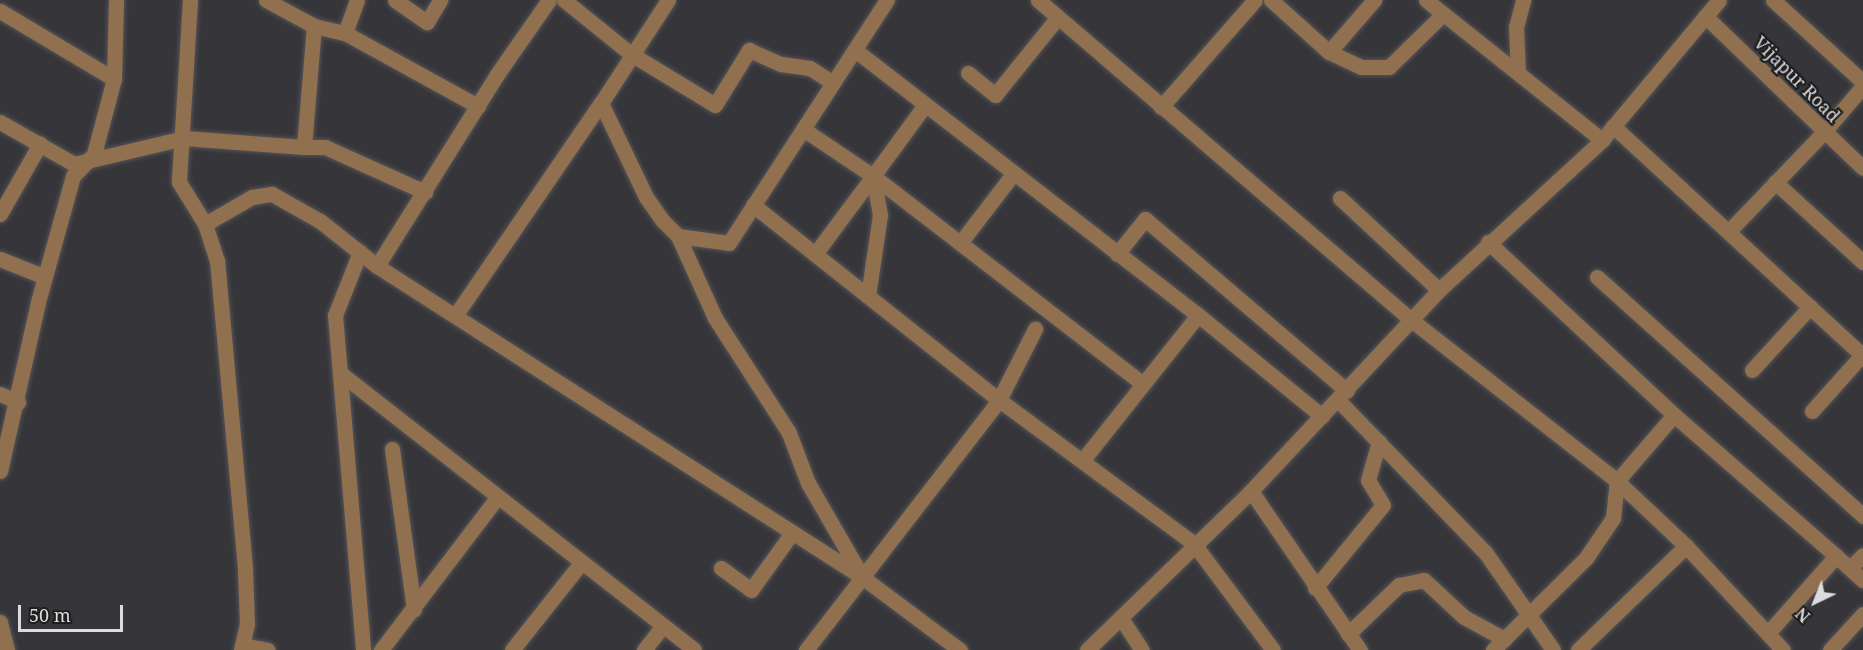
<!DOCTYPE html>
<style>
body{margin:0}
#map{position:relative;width:1863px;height:650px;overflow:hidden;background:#36363a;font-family:"Noto Serif",serif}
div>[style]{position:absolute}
.roads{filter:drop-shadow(0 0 2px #545458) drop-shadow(0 0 2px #545458)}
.minor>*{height:15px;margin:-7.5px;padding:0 7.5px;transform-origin:7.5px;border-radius:7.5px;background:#91704f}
span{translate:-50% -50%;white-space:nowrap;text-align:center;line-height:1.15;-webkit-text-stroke:4.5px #1e1e1f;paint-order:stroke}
.street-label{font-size:18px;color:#dcdcde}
.north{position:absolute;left:1785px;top:572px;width:60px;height:60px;-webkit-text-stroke:4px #1e1e1f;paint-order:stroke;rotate:223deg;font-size:16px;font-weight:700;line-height:24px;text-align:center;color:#dcdcde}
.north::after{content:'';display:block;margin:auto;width:21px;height:27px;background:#dcdcde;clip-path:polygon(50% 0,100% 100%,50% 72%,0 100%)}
.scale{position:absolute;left:18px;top:605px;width:105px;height:27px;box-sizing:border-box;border:3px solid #dcdcde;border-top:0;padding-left:8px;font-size:18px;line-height:21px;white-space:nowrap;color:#dcdcde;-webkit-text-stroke:4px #1e1e1f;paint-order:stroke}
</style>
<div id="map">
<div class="roads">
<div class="minor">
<div style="left:190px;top:0;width:182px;rotate:93.5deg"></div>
<div style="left:179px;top:182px;width:49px;rotate:58.2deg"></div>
<div style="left:205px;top:224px;width:38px;rotate:72deg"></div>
<div style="left:217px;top:260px;width:311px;rotate:84.8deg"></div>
<div style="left:245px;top:570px;width:54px;rotate:87.9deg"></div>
<div style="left:247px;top:624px;width:27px;rotate:103deg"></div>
<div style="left:266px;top:0;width:55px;rotate:28.4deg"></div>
<div style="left:314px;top:26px;width:32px;rotate:13deg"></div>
<div style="left:345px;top:33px;width:152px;rotate:28.8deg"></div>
<div style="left:395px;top:0;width:39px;rotate:35deg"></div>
<div style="left:427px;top:22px;width:26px;rotate:-59deg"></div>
<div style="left:564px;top:0;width:86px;rotate:38.9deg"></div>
<div style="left:631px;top:54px;width:98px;rotate:31.3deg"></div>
<div style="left:715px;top:105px;width:65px;rotate:-58.3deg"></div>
<div style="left:749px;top:50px;width:35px;rotate:24deg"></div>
<div style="left:781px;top:64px;width:29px;rotate:8deg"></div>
<div style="left:810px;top:68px;width:27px;rotate:33deg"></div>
<div style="left:668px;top:0;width:123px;rotate:123deg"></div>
<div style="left:601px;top:103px;width:104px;rotate:64.4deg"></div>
<div style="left:646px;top:197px;width:28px;rotate:55deg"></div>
<div style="left:662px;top:220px;width:23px;rotate:45deg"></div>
<div style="left:678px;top:236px;width:51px;rotate:7.8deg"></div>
<div style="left:729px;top:243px;width:290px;rotate:-57deg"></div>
<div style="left:1038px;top:0;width:490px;rotate:40.6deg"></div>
<div style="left:1410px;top:319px;width:263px;rotate:38deg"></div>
<div style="left:1617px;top:481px;width:95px;rotate:43.3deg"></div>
<div style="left:1686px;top:546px;width:142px;rotate:47deg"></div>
<div style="left:1271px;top:0;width:78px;rotate:41.9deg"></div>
<div style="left:1329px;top:52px;width:69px;rotate:-49.1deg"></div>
<div style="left:1426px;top:0;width:225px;rotate:38.5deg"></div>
<div style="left:1773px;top:0;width:122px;rotate:42.3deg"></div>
<div style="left:0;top:11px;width:133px;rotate:30.8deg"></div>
<div style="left:1705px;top:16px;width:219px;rotate:43.9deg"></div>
<div style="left:345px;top:33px;width:35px;rotate:-70deg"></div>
<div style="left:855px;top:50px;width:433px;rotate:37.7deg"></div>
<div style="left:1198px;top:315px;width:160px;rotate:39.2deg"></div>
<div style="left:1329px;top:52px;width:35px;rotate:25deg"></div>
<div style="left:1361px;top:67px;width:28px"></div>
<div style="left:1389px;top:67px;width:76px;rotate:-44.5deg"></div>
<div style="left:968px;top:73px;width:35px;rotate:39deg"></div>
<div style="left:995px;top:95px;width:100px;rotate:-51.1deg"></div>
<div style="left:1518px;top:73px;width:46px;rotate:-92.5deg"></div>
<div style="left:1516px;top:27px;width:28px;rotate:-75deg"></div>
<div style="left:1161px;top:107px;width:142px;rotate:-48.7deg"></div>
<div style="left:0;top:122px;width:85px;rotate:29.6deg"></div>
<div style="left:74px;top:164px;width:113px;rotate:-13.3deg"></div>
<div style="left:184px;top:138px;width:120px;rotate:4.3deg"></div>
<div style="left:304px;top:147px;width:121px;rotate:-85.3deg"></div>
<div style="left:1613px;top:126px;width:340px;rotate:42.6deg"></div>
<div style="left:803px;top:129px;width:84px;rotate:33.9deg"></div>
<div style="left:873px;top:176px;width:110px;rotate:37.6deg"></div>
<div style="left:304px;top:147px;width:21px"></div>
<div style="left:325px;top:147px;width:110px;rotate:24.2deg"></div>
<div style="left:1013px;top:174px;width:87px;rotate:127.5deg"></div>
<div style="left:960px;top:243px;width:231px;rotate:37.6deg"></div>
<div style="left:1775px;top:182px;width:119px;rotate:42.3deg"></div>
<div style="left:1340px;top:198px;width:135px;rotate:42.9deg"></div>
<div style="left:753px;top:205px;width:314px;rotate:38.4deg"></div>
<div style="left:999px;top:400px;width:242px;rotate:36.4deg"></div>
<div style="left:1194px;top:544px;width:132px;rotate:53.3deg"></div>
<div style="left:0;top:214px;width:81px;rotate:-60.3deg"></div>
<div style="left:205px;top:224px;width:54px;rotate:-29.9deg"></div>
<div style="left:252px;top:197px;width:20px;rotate:-9deg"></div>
<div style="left:272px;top:194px;width:55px;rotate:29.4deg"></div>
<div style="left:320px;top:221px;width:73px;rotate:38.3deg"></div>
<div style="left:377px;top:266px;width:576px;rotate:32.67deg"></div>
<div style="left:862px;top:577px;width:122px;rotate:36.7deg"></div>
<div style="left:1729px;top:231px;width:136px;rotate:-46.2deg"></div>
<div style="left:1823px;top:133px;width:62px;rotate:-49.6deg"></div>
<div style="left:678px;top:236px;width:90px;rotate:65.7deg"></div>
<div style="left:715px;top:318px;width:137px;rotate:57.2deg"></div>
<div style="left:789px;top:433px;width:53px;rotate:69.2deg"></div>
<div style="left:808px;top:483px;width:104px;rotate:60deg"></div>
<div style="left:1488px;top:242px;width:254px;rotate:42.9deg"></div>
<div style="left:1674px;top:415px;width:215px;rotate:41deg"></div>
<div style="left:360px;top:252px;width:68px;rotate:111.6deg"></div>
<div style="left:335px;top:315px;width:336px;rotate:85.2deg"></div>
<div style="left:815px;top:254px;width:97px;rotate:-53.4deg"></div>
<div style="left:1117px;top:254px;width:45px;rotate:-51.3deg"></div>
<div style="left:1145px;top:219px;width:265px;rotate:40.4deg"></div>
<div style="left:0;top:259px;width:48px;rotate:21.8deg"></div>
<div style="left:377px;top:266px;width:228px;rotate:-57.9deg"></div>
<div style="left:498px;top:73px;width:89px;rotate:-55.1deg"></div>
<div style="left:1597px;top:277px;width:358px;rotate:41.9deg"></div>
<div style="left:868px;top:296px;width:82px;rotate:-81.6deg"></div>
<div style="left:880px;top:215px;width:40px;rotate:-100deg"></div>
<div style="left:873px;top:176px;width:88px;rotate:-53.8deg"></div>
<div style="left:457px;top:313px;width:255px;rotate:-55.6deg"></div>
<div style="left:1752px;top:370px;width:86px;rotate:-47.4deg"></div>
<div style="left:340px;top:373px;width:449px;rotate:38deg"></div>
<div style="left:0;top:394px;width:20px;rotate:24deg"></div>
<div style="left:1338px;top:400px;width:211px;rotate:46deg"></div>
<div style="left:1485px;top:552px;width:119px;rotate:55.2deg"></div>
<div style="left:1812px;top:411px;width:75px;rotate:-48.2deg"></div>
<div style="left:392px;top:449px;width:162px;rotate:82.2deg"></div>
<div style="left:1082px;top:461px;width:186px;rotate:-51.5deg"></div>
<div style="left:0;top:471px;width:173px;rotate:-77.3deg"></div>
<div style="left:38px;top:302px;width:131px;rotate:-74.5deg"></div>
<div style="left:73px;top:176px;width:30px;rotate:-46deg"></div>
<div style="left:94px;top:154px;width:78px;rotate:-75.1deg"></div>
<div style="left:114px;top:79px;width:79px;rotate:-88.5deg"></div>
<div style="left:1251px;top:491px;width:193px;rotate:55.6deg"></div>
<div style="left:721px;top:568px;width:37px;rotate:36deg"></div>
<div style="left:751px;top:590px;width:70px;rotate:-54.3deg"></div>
<div style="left:1850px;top:568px;width:18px;rotate:-45deg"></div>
<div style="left:1315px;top:588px;width:107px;rotate:-50.7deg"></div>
<div style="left:1383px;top:505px;width:29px;rotate:-121deg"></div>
<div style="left:1368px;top:480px;width:40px;rotate:-74deg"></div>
<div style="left:1121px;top:618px;width:38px;rotate:57deg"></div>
<div style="left:0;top:622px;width:29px;rotate:76deg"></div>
<div style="left:1768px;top:633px;width:103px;rotate:-48.6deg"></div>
<div style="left:1836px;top:556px;width:36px;rotate:42deg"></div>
<div style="left:1348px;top:634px;width:71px;rotate:-43.9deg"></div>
<div style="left:1399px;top:585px;width:25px;rotate:-11deg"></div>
<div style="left:1424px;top:580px;width:54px;rotate:42.8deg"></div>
<div style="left:1464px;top:617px;width:46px;rotate:28.8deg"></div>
<div style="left:242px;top:645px;width:26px;rotate:11deg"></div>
<div style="left:381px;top:650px;width:191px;rotate:-52.7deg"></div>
<div style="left:512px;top:650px;width:111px;rotate:-51.6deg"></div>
<div style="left:644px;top:650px;width:31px;rotate:-52deg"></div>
<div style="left:806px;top:650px;width:316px;rotate:-52.3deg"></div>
<div style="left:999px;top:400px;width:80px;rotate:-63.1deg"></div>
<div style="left:1087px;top:650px;width:228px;rotate:-44.1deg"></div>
<div style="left:1251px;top:491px;width:275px;rotate:-46.9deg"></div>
<div style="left:1439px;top:290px;width:222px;rotate:-42.6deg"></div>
<div style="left:1602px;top:140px;width:182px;rotate:-50.1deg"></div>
<div style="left:1493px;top:650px;width:131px;rotate:-44.7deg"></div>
<div style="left:1586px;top:558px;width:48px;rotate:-56deg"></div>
<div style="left:1613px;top:518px;width:37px;rotate:-84deg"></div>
<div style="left:1617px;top:481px;width:87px;rotate:-49.2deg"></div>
<div style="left:1578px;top:650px;width:150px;rotate:-43.9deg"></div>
<div style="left:1830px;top:650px;width:49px;rotate:-47.5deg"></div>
</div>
</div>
<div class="street-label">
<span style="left:1797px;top:79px;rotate:45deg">Vijapur Road</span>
</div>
<div class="north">N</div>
<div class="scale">50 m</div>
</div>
